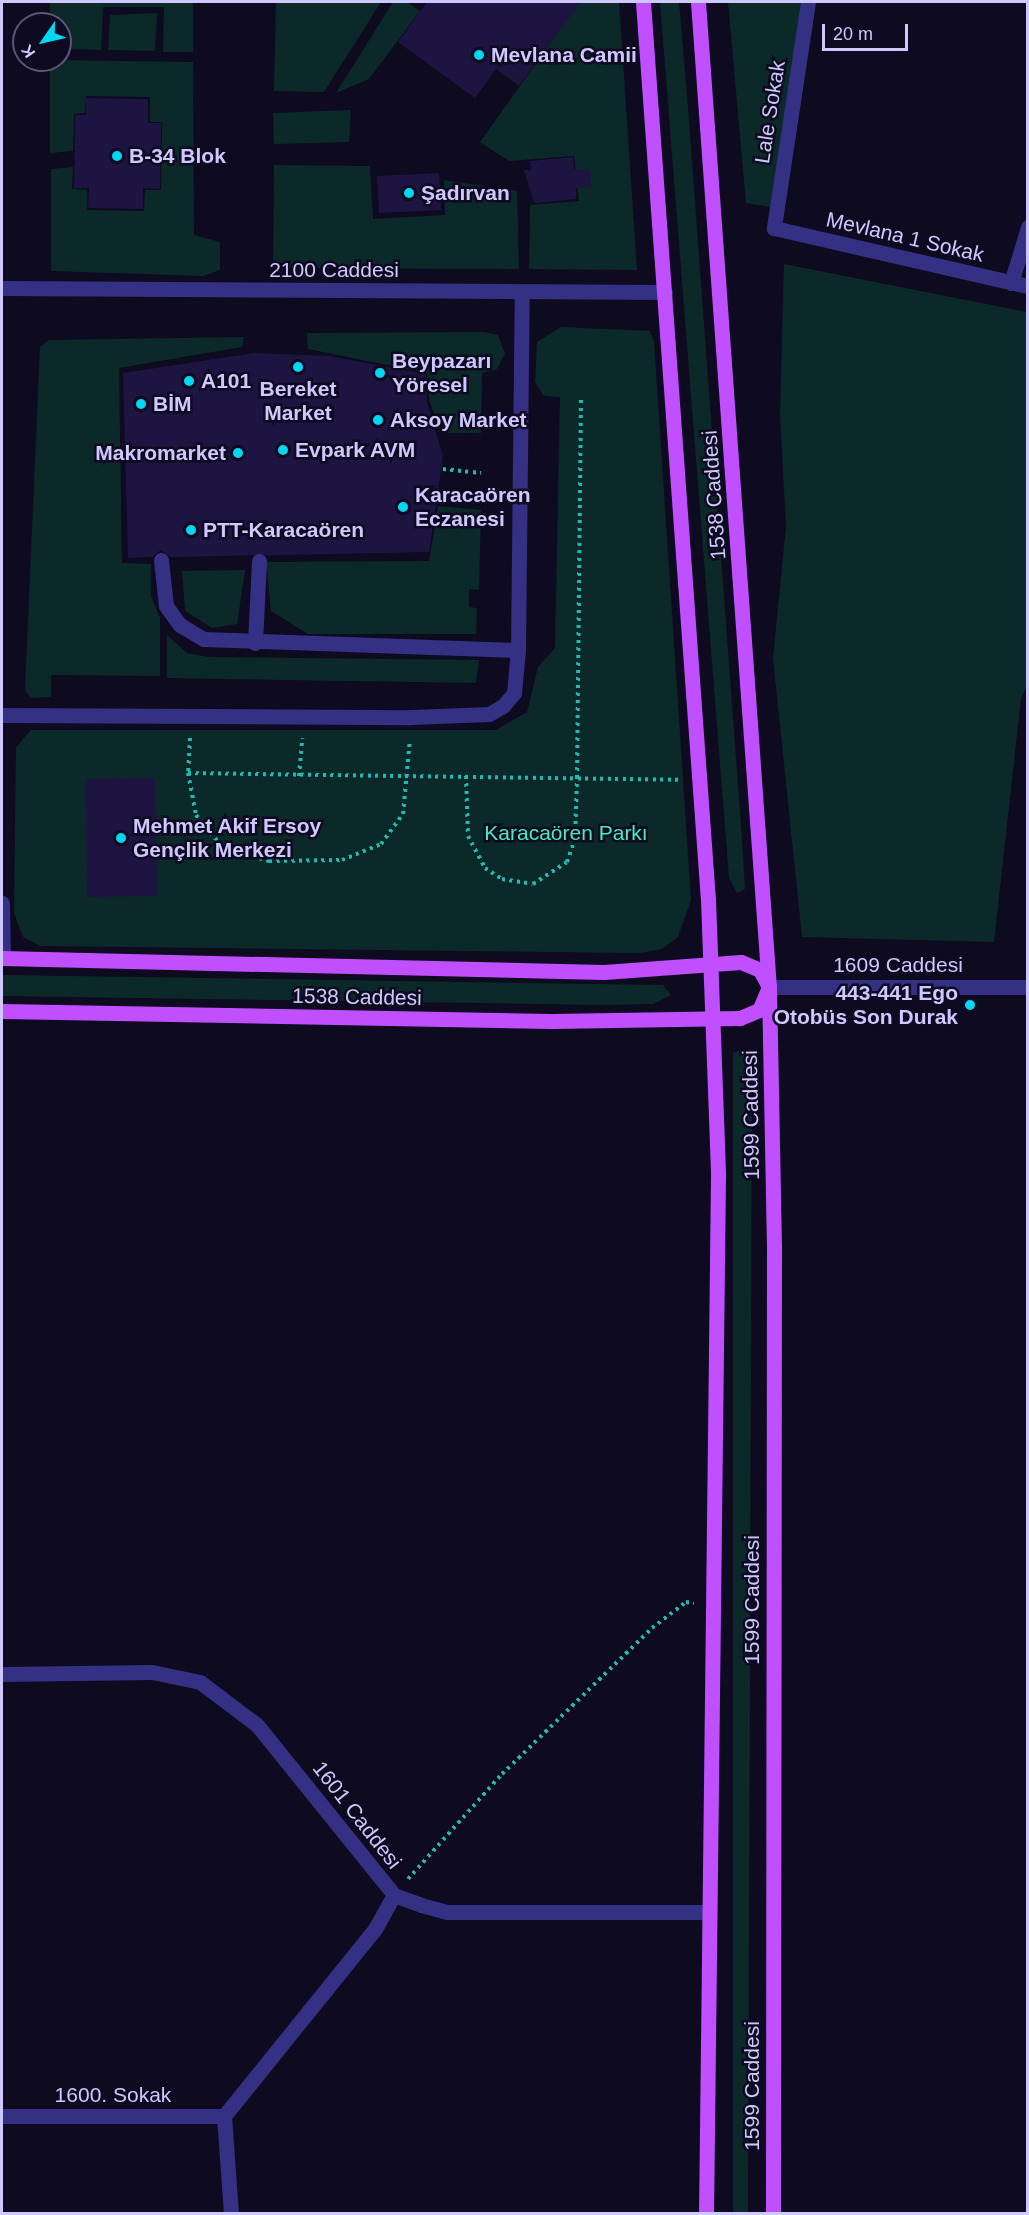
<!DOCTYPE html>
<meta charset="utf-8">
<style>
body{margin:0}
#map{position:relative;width:1029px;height:2215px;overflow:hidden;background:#0e0a1f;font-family:Arial,sans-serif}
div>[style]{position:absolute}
.green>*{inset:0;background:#0c2929}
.building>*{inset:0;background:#1e1442}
.path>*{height:4px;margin-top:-2px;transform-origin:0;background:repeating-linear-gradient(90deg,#21bab3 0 3px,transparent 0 7.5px)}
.minor>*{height:15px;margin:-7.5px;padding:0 7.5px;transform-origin:7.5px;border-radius:7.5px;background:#343083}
.major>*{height:15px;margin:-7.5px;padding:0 7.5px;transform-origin:7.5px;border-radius:7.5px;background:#bf4fff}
.dots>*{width:16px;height:16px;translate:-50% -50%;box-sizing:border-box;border:3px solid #0e0a1f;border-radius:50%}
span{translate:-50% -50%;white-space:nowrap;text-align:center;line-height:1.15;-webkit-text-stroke:5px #0e0a1f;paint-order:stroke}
.poi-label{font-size:21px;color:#cfc8ff;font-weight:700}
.left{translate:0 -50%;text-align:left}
.right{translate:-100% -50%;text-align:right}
.street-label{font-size:21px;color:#cfc8ff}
.park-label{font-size:21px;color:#48eac4}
.frame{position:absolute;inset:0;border:3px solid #cfc8ff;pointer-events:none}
.north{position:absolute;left:12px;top:12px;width:60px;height:60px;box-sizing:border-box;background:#0e0a1f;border:2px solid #5b5679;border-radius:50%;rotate:236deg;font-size:16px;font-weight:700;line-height:24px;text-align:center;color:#cfc8ff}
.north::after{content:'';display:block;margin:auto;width:21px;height:27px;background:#00d8f3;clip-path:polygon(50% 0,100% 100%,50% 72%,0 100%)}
.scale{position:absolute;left:822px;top:24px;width:86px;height:27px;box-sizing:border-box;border:3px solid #cfc8ff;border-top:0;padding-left:8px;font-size:18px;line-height:21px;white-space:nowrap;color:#cfc8ff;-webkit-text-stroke:4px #0e0a1f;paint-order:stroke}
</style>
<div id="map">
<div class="green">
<div style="clip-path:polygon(50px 2px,193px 2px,193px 52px,163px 52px,164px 7px,103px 7px,101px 50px,60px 49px,60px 24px,50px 24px)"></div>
<div style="clip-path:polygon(276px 2px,381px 2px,324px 92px,274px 91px)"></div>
<div style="clip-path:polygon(393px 2px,407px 2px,420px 11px,369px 79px,336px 93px)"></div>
<div style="clip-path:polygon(580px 2px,619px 2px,637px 270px,529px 269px,530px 205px,579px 201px,574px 156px,509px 161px,480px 142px)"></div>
<div style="clip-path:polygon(660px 2px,679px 2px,688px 107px,742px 840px,745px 889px,737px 893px,729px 878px)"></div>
<div style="clip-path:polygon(728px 2px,802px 2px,770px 207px,746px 203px)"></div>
<div style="clip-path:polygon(157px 13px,155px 51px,108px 50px,110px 15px)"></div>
<div style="clip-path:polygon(50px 60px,193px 62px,194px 235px,220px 242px,220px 270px,203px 276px,51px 271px,51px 169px,73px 167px,72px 189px,87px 190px,87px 210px,144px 211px,145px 190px,161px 190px,162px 122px,150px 122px,150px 97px,86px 96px,85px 113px,74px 114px,73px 151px,50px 153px)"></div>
<div style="clip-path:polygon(351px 110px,349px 142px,274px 144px,273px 113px)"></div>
<div style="clip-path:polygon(274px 165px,370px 166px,373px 219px,445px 215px,444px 180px,517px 191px,519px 269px,273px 268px)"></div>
<div style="clip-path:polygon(784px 264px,1027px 312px,1027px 685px,1021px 699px,994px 942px,802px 937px,773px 658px,786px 526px,780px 415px)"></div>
<div style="clip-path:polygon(561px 327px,650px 331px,654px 341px,691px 900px,678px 937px,662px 949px,640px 953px,40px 946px,23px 937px,14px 913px,16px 747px,31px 730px,496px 730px,527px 712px,538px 667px,555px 648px,560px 397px,544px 396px,535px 382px,537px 342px)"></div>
<div style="clip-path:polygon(484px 332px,498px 335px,505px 354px,497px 369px,482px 373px,481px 433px,441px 433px,429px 400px,427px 373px,308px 349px,307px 333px)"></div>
<div style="clip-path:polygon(244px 337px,242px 347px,119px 368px,122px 563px,151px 564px,151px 596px,160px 618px,160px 676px,51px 675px,51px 697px,31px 698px,25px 690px,40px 347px,49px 340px)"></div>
<div style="clip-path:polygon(438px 506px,481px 510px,479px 590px,469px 589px,469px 607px,477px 608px,476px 634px,308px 634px,271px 611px,266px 562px,429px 561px)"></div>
<div style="clip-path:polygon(245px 570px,237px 624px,212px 628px,185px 611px,182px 571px)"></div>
<div style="clip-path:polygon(167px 635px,187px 653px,208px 657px,479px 660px,476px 683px,167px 678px)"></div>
<div style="clip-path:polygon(2px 975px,663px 985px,671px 995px,653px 1004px,602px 1005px,2px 996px)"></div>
<div style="clip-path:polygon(742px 1050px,752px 1051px,748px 2213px,733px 2214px,733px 1053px)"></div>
</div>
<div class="building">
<div style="clip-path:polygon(427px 2px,581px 2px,519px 86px,496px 69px,475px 98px,398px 42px)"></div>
<div style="clip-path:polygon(86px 98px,148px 99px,148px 123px,161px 123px,160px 189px,143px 188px,143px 209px,88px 208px,89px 188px,74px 188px,75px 115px,86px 115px)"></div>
<div style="clip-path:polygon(573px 157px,574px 169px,590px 169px,591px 187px,576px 188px,576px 199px,534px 203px,524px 170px,531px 170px,530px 161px)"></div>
<div style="clip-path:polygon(439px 173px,441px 210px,379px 213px,377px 176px)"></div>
<div style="clip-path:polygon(254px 353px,329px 356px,426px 374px,427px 402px,443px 456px,429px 552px,170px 557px,161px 550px,152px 557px,128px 558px,123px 373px)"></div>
<div style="clip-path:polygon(155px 778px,157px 896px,87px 897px,86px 779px)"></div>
</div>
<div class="path">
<div style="left:443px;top:469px;width:38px;rotate:6deg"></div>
<div style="left:190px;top:738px;width:35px;rotate:93deg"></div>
<div style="left:188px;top:773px;width:491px;rotate:0.8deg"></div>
<div style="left:188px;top:773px;width:43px;rotate:79.2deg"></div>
<div style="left:196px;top:815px;width:43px;rotate:50.7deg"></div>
<div style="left:223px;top:848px;width:48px;rotate:15.8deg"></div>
<div style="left:269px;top:861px;width:73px;rotate:-0.8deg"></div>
<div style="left:342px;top:860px;width:42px;rotate:-22.3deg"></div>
<div style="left:381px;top:844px;width:37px;rotate:-54deg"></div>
<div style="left:403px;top:814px;width:75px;rotate:-84.7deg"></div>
<div style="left:299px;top:776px;width:38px;rotate:-85deg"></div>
<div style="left:466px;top:776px;width:60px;rotate:88.1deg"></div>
<div style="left:468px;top:836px;width:36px;rotate:62deg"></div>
<div style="left:485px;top:868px;width:20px;rotate:33deg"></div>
<div style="left:502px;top:879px;width:31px;rotate:9deg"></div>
<div style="left:533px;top:884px;width:40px;rotate:-32.9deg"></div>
<div style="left:567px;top:862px;width:24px;rotate:-71deg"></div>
<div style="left:575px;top:839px;width:61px;rotate:-88.1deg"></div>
<div style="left:577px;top:778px;width:382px;rotate:-89.4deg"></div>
<div style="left:408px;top:1879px;width:141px;rotate:-48.2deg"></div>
<div style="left:502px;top:1774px;width:209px;rotate:-44.2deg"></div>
<div style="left:652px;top:1628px;width:43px;rotate:-37.4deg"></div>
<div style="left:686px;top:1602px;width:8px;rotate:7deg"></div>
</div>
<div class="minor">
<div style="left:808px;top:2px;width:229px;rotate:98.6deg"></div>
<div style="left:774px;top:228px;width:261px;rotate:12.9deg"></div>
<div style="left:1011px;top:283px;width:59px;rotate:-73.1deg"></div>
<div style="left:2px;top:288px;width:663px;rotate:0.35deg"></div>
<div style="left:161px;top:560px;width:46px;rotate:83.8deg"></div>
<div style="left:166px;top:606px;width:24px;rotate:54deg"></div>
<div style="left:180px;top:625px;width:27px;rotate:31deg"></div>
<div style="left:203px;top:639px;width:315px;rotate:2deg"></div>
<div style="left:255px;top:643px;width:82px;rotate:-87.2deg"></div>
<div style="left:2px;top:715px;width:409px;rotate:0.3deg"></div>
<div style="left:411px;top:717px;width:78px;rotate:-2.2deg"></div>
<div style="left:489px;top:714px;width:16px;rotate:-30deg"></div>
<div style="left:503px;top:706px;width:17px;rotate:-50deg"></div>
<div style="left:514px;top:693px;width:43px;rotate:-84.7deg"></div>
<div style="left:518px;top:650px;width:357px;rotate:-89.4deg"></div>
<div style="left:2px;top:903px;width:55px;rotate:89deg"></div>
<div style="left:769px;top:987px;width:259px"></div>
<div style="left:2px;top:1674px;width:150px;rotate:-0.8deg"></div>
<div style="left:152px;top:1672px;width:49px;rotate:11.8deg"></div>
<div style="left:200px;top:1682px;width:71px;rotate:37deg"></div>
<div style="left:257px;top:1725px;width:218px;rotate:51.1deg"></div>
<div style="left:394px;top:1895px;width:29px;rotate:20deg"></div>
<div style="left:421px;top:1905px;width:28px;rotate:15deg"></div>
<div style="left:448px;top:1912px;width:261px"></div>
<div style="left:2px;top:2116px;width:222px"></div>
<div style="left:224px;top:2116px;width:240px;rotate:-51.1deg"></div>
<div style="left:375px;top:1929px;width:39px;rotate:-61deg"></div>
<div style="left:224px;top:2116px;width:98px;rotate:85.9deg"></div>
</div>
<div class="major">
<div style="left:643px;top:2px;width:899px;rotate:85.86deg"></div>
<div style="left:708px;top:899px;width:277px;rotate:87.9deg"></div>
<div style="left:718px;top:1176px;width:1038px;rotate:90.66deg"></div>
<div style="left:698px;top:2px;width:988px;rotate:85.88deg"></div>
<div style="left:769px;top:987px;width:258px;rotate:88.9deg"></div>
<div style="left:774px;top:1245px;width:969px;rotate:90.06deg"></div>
<div style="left:2px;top:958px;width:602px;rotate:1.33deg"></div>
<div style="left:604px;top:972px;width:137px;rotate:-4.2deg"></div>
<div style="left:741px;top:962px;width:21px;rotate:23deg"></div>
<div style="left:760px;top:970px;width:19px;rotate:62deg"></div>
<div style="left:769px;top:987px;width:25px;rotate:113deg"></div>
<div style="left:759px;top:1010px;width:21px;rotate:157deg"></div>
<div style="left:740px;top:1018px;width:188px;rotate:179.1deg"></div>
<div style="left:552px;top:1021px;width:550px;rotate:-178.96deg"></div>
</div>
<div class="dots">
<div style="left:479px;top:55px;background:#00d8f3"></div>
<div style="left:117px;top:156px;background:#00d8f3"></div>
<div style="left:409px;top:193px;background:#00d8f3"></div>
<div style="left:298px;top:367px;background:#00d8f3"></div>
<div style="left:380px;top:373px;background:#00d8f3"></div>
<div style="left:189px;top:381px;background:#00d8f3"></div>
<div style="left:141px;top:404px;background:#00d8f3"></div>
<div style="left:378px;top:420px;background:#00d8f3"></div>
<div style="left:283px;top:450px;background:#00d8f3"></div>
<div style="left:238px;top:453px;background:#00d8f3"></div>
<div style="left:403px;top:507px;background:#00d8f3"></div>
<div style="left:191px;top:530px;background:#00d8f3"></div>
<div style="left:121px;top:838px;background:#00d8f3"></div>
<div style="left:970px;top:1005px;background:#00d8f3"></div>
</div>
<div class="poi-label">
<span class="left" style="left:491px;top:55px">Mevlana Camii</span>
<span class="left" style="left:129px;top:156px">B-34 Blok</span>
<span class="left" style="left:421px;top:193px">Şadırvan</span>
<span class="left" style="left:392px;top:373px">Beypazarı<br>Yöresel</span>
<span class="left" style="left:201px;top:381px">A101</span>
<span style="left:298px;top:401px">Bereket<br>Market</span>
<span class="left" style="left:153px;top:404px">BİM</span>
<span class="left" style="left:390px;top:420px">Aksoy Market</span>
<span class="left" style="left:295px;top:450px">Evpark AVM</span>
<span class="right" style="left:226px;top:453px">Makromarket</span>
<span class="left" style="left:415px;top:507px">Karacaören<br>Eczanesi</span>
<span class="left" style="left:203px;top:530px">PTT-Karacaören</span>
<span class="left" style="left:133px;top:838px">Mehmet Akif Ersoy<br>Gençlik Merkezi</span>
<span class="right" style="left:958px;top:1005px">443-441 Ego<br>Otobüs Son Durak</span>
</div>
<div class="street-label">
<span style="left:770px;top:112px;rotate:-81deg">Lale Sokak</span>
<span style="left:905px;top:237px;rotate:13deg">Mevlana 1 Sokak</span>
<span style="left:334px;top:270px">2100 Caddesi</span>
<span style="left:714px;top:495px;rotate:-94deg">1538 Caddesi</span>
<span style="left:898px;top:965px">1609 Caddesi</span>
<span style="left:357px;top:997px;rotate:1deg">1538 Caddesi</span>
<span style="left:751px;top:1115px;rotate:-91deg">1599 Caddesi</span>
<span style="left:752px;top:1600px;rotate:-90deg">1599 Caddesi</span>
<span style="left:357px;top:1815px;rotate:52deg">1601 Caddesi</span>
<span style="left:752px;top:2086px;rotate:-90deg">1599 Caddesi</span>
<span style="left:113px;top:2095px">1600. Sokak</span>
</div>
<div class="park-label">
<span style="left:566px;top:833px">Karacaören Parkı</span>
</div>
<div class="frame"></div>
<div class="north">K</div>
<div class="scale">20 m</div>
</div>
